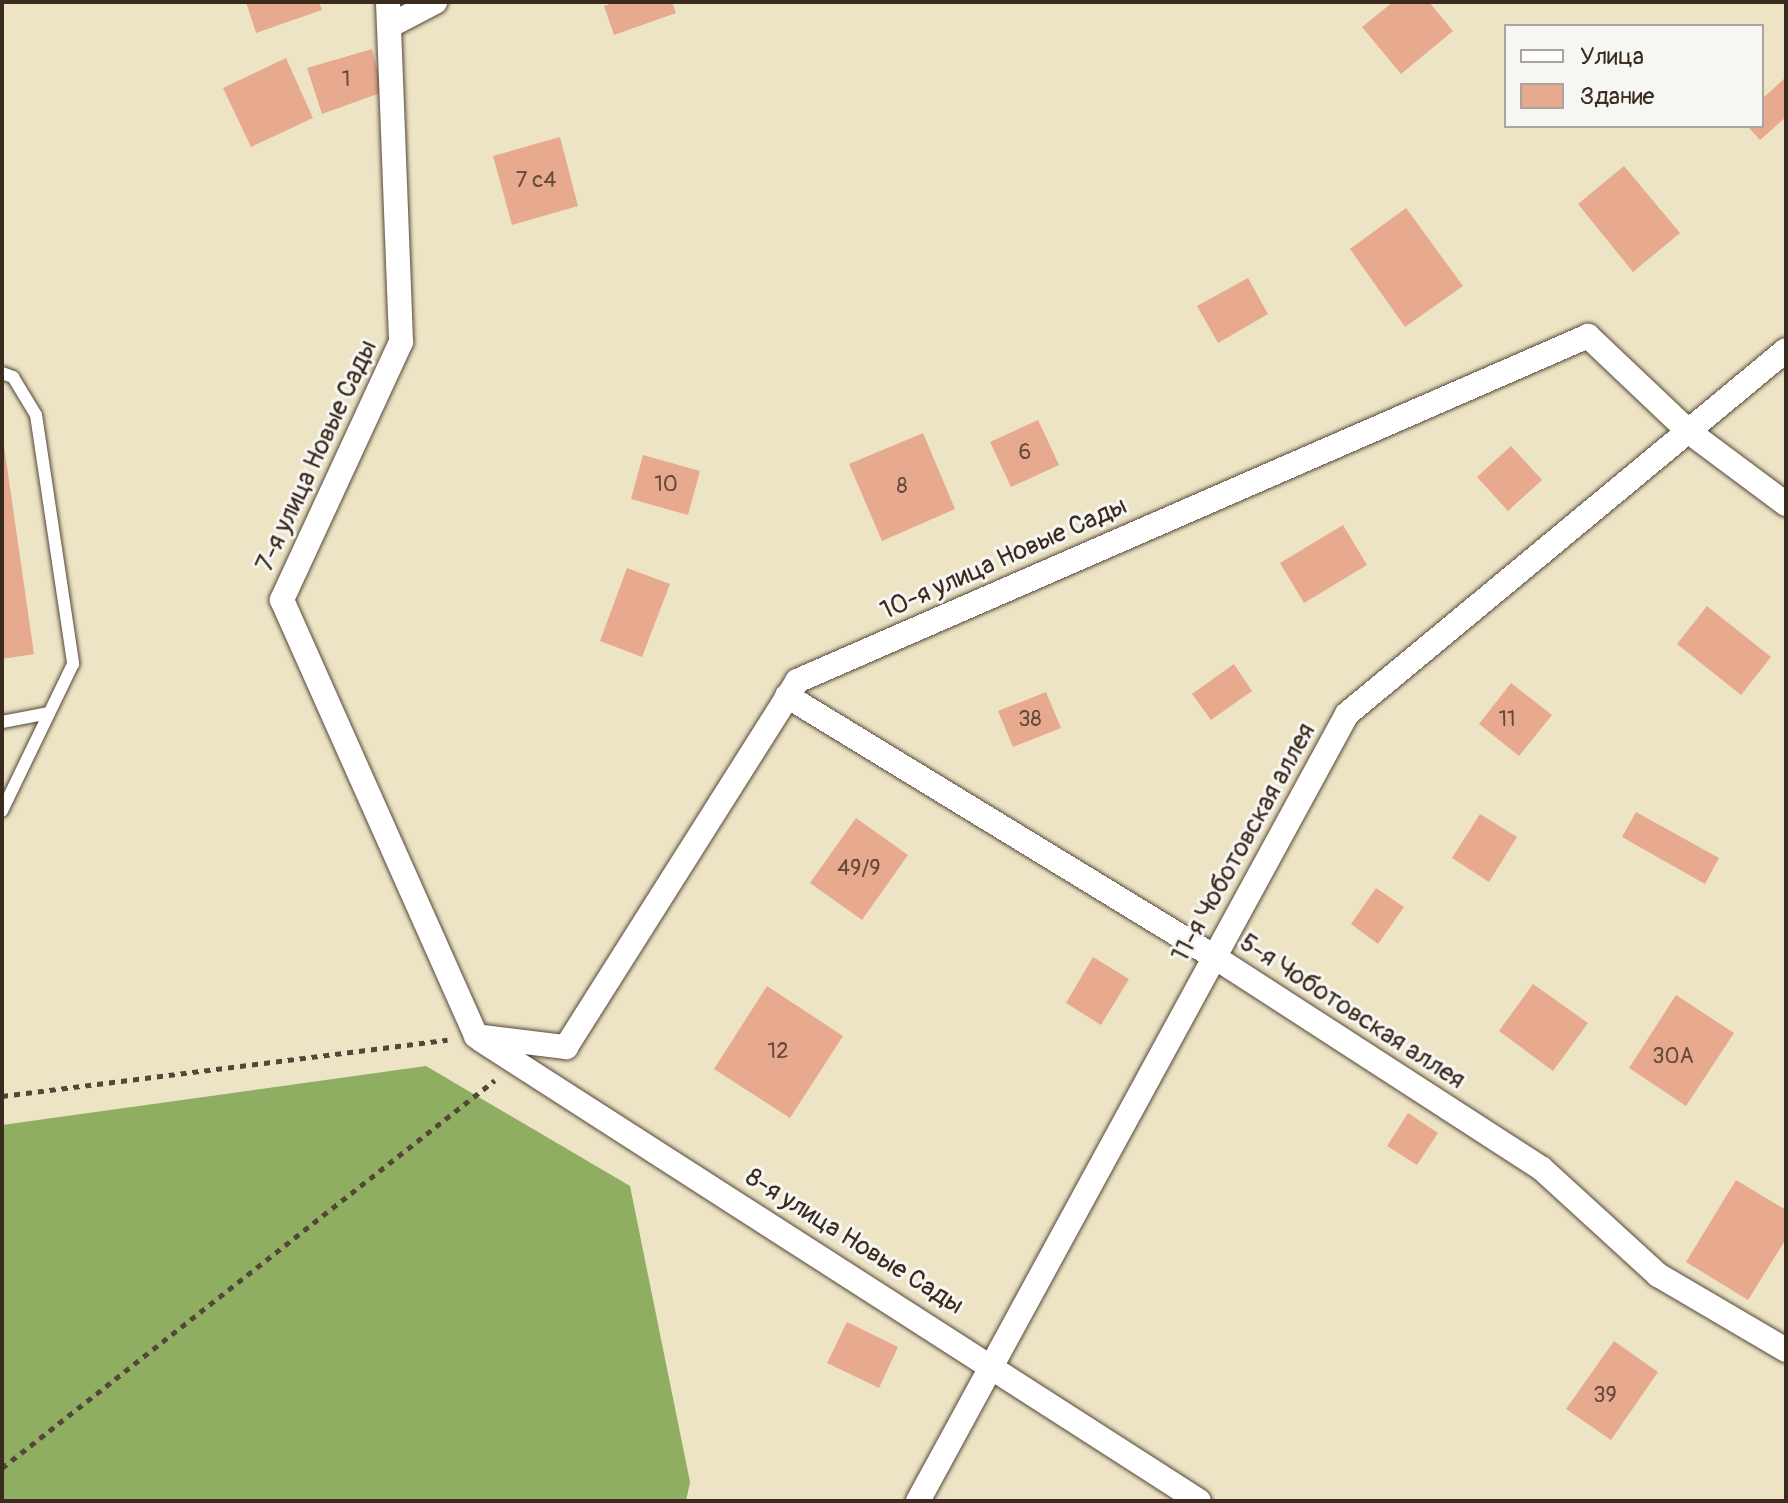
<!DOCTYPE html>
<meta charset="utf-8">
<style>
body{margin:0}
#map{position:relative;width:1788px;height:1503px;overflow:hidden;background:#ede4c6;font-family:Pangolin,sans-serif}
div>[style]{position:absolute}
.forest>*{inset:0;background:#8fae61}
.building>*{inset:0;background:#e7aa8f}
.path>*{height:5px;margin-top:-2.5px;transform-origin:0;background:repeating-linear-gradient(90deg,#564637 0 6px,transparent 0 12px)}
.roads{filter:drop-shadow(0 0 2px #564637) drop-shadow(0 0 2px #564637)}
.service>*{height:12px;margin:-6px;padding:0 6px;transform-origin:6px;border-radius:6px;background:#fff}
.minor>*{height:24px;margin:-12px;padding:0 12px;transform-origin:12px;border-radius:12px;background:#fff}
span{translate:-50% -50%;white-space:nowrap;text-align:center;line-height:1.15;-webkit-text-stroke:6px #f6f6f2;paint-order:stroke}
.number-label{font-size:22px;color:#664a3a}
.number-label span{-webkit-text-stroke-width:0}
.street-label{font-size:26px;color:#3b2a1e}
.frame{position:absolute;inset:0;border:4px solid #3b2a1e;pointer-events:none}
.legend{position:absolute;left:1504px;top:24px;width:260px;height:104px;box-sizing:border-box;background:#f6f6f2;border:2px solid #aba49d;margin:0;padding:10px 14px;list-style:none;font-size:24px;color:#3b2a1e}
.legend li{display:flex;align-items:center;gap:16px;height:40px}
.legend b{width:40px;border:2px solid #aba49d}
</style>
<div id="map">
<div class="forest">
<div style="clip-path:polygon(426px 1066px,630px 1186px,690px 1482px,686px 1501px,2px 1501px,2px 1125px)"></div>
</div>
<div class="building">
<div style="clip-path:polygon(246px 2px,319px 2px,322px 10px,256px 33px)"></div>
<div style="clip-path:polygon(616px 2px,672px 2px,676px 13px,614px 35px,604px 6px)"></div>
<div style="clip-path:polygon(1393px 2px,1429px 2px,1453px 31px,1401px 74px,1362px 27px)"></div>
<div style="clip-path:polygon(372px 49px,383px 92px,322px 114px,307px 68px)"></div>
<div style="clip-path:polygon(286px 58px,313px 118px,251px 147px,223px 88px)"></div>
<div style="clip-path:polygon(1786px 77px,1786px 117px,1760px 140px,1747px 126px,1762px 126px,1762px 99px)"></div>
<div style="clip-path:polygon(560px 137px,578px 206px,512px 225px,493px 156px)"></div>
<div style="clip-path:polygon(1624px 166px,1680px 233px,1633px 272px,1578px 204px)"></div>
<div style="clip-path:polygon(1406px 208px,1463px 286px,1405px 327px,1350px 249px)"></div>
<div style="clip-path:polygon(1248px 278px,1268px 314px,1218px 343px,1197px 306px)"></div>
<div style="clip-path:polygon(1038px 420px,1059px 465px,1011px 487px,990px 442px)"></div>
<div style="clip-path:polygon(923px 433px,955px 509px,882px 541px,849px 464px)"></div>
<div style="clip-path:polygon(4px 446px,34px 654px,2px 659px,2px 447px)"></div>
<div style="clip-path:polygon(1511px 446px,1542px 480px,1508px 511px,1477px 477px)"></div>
<div style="clip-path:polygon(643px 455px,700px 471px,688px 515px,631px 499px)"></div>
<div style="clip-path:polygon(1343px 525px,1367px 565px,1304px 603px,1280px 563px)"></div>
<div style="clip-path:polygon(627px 568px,670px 584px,642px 657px,600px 641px)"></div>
<div style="clip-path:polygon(1707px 606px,1771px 657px,1741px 695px,1677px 644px)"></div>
<div style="clip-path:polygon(1234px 664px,1252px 691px,1211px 720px,1192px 694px)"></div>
<div style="clip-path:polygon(1511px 683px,1552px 715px,1519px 756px,1479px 724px)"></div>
<div style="clip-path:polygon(1046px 692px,1061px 728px,1013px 747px,998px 711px)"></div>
<div style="clip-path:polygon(1636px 812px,1719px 858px,1705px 884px,1622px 837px)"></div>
<div style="clip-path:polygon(1480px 814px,1517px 837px,1489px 882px,1452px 858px)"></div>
<div style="clip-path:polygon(856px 818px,908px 855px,862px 920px,810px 883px)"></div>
<div style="clip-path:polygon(1376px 888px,1404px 907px,1378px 944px,1351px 924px)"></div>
<div style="clip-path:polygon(1093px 957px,1129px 979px,1101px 1025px,1066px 1003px)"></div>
<div style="clip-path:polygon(1533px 984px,1588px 1023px,1553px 1071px,1499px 1031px)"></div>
<div style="clip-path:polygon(767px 986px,843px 1036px,790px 1118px,714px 1069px)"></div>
<div style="clip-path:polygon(1676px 995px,1734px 1033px,1686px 1106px,1629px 1068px)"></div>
<div style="clip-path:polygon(1408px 1113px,1438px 1133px,1417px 1165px,1387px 1146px)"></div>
<div style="clip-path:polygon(1736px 1180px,1786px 1210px,1786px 1239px,1748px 1300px,1686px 1262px)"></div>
<div style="clip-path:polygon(847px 1322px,898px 1347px,879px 1388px,827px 1363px)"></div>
<div style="clip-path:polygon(1614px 1341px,1658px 1372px,1611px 1440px,1566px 1409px)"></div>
</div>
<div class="path">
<div style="left:2px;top:1096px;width:449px;rotate:-7.2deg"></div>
<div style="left:2px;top:1468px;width:627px;rotate:-38.2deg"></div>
</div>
<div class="roads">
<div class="service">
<div style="left:2px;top:373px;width:12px;rotate:20deg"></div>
<div style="left:13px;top:377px;width:44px;rotate:58.8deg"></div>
<div style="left:36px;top:415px;width:252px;rotate:81.5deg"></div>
<div style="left:73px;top:664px;width:163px;rotate:115.8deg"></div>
<div style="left:2px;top:722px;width:48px;rotate:-10.8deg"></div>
</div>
<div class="minor">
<div style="left:388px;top:2px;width:340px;rotate:87.8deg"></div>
<div style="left:401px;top:342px;width:284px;rotate:114.8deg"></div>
<div style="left:282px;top:600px;width:477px;rotate:66deg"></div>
<div style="left:391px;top:25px;width:50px;rotate:-27.6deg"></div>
<div style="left:787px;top:696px;width:499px;rotate:31.4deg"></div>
<div style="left:1213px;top:956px;width:391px;rotate:32.9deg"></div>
<div style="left:1541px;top:1168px;width:159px;rotate:42.4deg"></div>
<div style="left:1658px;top:1275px;width:148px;rotate:30.4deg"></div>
<div style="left:476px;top:1036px;width:91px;rotate:7deg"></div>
<div style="left:566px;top:1047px;width:433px;rotate:-57.7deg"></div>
<div style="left:797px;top:681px;width:863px;rotate:-23.56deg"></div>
<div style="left:1588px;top:336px;width:138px;rotate:43.5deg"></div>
<div style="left:1688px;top:431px;width:122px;rotate:36.7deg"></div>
<div style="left:481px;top:1040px;width:853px;rotate:32.7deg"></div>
<div style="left:918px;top:1501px;width:896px;rotate:-61.4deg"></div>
<div style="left:1347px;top:714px;width:570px;rotate:-39.66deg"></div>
</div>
</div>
<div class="number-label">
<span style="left:346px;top:80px">1</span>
<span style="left:536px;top:181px">7 с4</span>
<span style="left:1025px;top:453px">6</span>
<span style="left:666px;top:485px">10</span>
<span style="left:902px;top:487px">8</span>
<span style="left:1030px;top:720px">38</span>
<span style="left:1507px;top:720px">11</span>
<span style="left:859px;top:869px">49/9</span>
<span style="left:778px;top:1052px">12</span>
<span style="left:1673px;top:1057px">30А</span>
<span style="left:1605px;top:1396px">39</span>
</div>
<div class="street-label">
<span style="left:317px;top:456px;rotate:-65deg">7-я улица Новые Сады</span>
<span style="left:1004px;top:559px;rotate:-24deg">10-я улица Новые Сады</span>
<span style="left:1244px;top:843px;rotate:-61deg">11-я Чоботовская аллея</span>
<span style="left:1352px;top:1012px;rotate:33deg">5-я Чоботовская аллея</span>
<span style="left:854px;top:1242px;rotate:32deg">8-я улица Новые Сады</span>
</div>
<div class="frame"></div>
<ul class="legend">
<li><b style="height:10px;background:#fff"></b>Улица</li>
<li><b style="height:22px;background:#e7aa8f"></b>Здание</li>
</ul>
</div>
